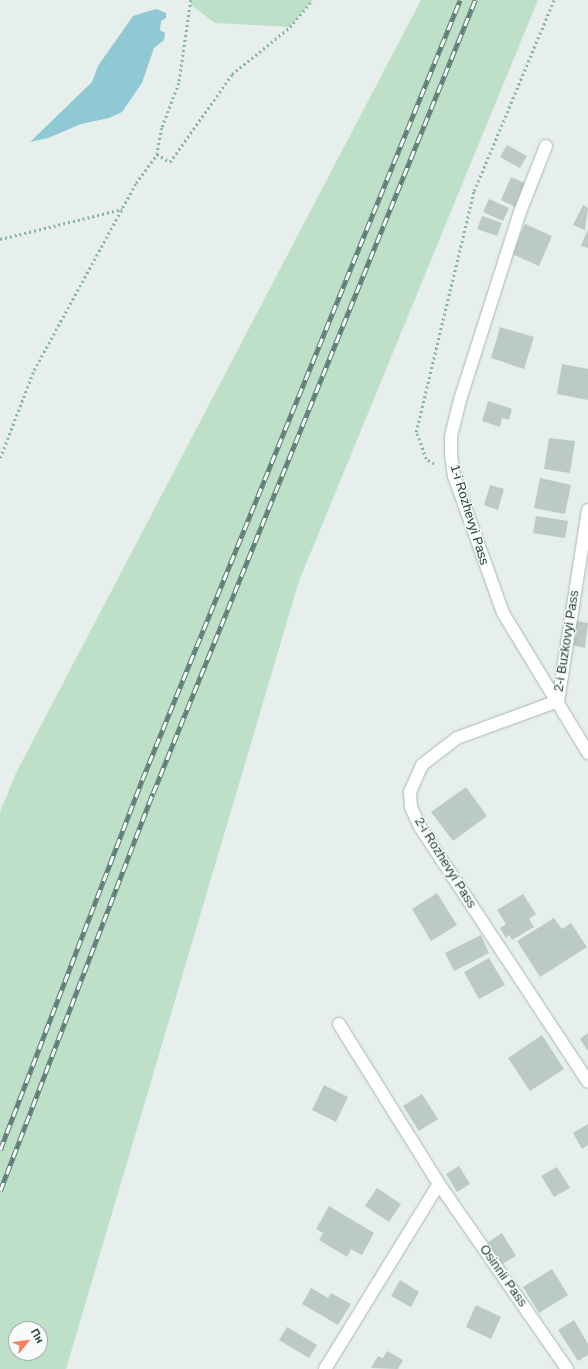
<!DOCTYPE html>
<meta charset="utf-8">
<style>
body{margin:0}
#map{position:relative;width:588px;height:1369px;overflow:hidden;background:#e6efeb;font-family:Arial,sans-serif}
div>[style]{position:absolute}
.green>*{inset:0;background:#bfe0c8}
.water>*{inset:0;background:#8ec9d4}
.building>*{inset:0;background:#bbcac4}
.path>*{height:2.5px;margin-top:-1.25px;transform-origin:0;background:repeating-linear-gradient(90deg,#86b3a5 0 2px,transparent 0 5px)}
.roads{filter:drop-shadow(0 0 1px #a8b8b2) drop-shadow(0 0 1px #a8b8b2)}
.minor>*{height:12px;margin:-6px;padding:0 6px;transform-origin:6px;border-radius:6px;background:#fff}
.rail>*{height:4.5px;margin-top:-2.25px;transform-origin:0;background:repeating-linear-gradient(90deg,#f7fbf9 0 9px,#5f7d75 0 18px);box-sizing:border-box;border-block:1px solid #5f7d75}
span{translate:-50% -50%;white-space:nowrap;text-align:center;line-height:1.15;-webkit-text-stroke:3px #f7fbf9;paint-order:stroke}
.street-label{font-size:13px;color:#24423a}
.north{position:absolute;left:8px;top:1321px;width:40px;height:40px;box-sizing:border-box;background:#f7fbf9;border:1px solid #a3b1ad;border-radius:50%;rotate:61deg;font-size:11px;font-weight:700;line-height:16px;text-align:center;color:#24423a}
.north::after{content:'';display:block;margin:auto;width:14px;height:18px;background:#f4845f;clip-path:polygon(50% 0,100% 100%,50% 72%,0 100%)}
</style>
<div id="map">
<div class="green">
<div style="clip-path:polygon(191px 0,313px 0,290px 27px,215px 23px,191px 5px)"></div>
<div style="clip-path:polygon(evenodd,421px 0,538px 0,299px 581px,66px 1369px,0 1369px,0 812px,16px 773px,421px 0,16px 1329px,40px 1329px,40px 1353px,16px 1353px,16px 1329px)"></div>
</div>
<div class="water">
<div style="clip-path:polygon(156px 9px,166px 13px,166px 18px,161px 21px,160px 30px,165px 33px,164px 40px,154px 48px,142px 83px,122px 112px,109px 118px,81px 124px,48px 138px,30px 142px,92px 82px,98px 66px,133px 16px)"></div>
</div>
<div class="building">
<div style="clip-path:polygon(507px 145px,527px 156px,520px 168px,500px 157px)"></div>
<div style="clip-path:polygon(511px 177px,525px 183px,515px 207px,501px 200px)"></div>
<div style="clip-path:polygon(489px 199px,509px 208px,503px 221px,483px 212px)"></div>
<div style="clip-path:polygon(583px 205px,588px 208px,585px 230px,573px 225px)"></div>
<div style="clip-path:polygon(482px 216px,502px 223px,497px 236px,477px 229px)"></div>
<div style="clip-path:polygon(525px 224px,552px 236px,539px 266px,512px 254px)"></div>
<div style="clip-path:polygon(588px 229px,588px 248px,581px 246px)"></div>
<div style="clip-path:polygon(500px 327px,534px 337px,524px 369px,491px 358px)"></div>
<div style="clip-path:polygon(562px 364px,588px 369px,588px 400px,557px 394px)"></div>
<div style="clip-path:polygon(488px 401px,512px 409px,509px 420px,502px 418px,500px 427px,482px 421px)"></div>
<div style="clip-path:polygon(549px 438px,575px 441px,570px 473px,544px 469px)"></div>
<div style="clip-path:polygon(540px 478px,571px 485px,565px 514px,534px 508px)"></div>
<div style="clip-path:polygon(490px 485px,504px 489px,498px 510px,484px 505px)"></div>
<div style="clip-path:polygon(536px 516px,568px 521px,565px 538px,533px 533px)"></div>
<div style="clip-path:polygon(572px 620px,588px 623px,585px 648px,567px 644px)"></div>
<div style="clip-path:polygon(466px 787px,487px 816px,453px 841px,431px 812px)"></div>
<div style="clip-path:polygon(437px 893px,457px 925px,431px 941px,412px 909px)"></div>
<div style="clip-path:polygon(523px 894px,536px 914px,529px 919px,534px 927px,512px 940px,509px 935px,506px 938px,500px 928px,506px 924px,497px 910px)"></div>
<div style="clip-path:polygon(554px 918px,562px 929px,571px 923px,587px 947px,540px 977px,517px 941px)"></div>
<div style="clip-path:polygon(481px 935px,489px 953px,454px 971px,445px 953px)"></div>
<div style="clip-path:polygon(489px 958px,505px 985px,479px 999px,464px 972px)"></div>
<div style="clip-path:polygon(588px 1033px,588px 1051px,580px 1039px)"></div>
<div style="clip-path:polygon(542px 1035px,564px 1069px,530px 1091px,508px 1058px)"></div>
<div style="clip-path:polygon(324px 1085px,348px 1097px,336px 1122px,312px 1110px)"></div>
<div style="clip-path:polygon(422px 1094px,438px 1119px,419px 1131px,403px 1106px)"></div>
<div style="clip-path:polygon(588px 1124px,588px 1145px,582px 1149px,573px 1133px)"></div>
<div style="clip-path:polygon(459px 1166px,470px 1184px,457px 1192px,446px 1174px)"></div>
<div style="clip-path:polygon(557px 1167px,570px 1188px,554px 1197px,541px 1176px)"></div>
<div style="clip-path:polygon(377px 1188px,401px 1204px,389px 1222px,365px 1206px)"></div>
<div style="clip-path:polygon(329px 1206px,374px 1233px,362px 1255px,351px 1249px,347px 1257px,319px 1240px,323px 1233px,316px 1229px)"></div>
<div style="clip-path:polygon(502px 1233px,516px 1256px,501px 1265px,487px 1243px)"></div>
<div style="clip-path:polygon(552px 1269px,568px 1295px,539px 1313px,523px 1287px)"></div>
<div style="clip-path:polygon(400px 1280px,419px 1292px,411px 1307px,391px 1296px)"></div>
<div style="clip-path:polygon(311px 1288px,328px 1298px,331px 1293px,351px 1304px,338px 1325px,302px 1304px)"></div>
<div style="clip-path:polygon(476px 1305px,501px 1317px,491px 1339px,466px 1327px)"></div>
<div style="clip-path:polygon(574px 1320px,588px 1344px,588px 1355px,578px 1361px,558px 1330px)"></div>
<div style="clip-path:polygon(287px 1327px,317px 1345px,309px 1358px,279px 1340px)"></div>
<div style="clip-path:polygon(387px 1351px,403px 1360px,398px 1369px,371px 1368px,378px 1356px,383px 1358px)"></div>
</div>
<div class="path">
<div style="left:191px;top:0;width:84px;rotate:98.2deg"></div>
<div style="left:179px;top:83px;width:48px;rotate:110.7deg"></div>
<div style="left:162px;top:128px;width:26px;rotate:101deg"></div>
<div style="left:157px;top:154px;width:15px;rotate:32deg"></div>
<div style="left:170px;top:162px;width:108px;rotate:-54.8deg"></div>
<div style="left:232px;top:74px;width:75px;rotate:-39deg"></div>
<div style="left:290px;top:27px;width:35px;rotate:-50deg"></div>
<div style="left:0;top:239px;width:126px;rotate:-13.8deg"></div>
<div style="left:0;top:458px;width:94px;rotate:-68.9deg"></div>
<div style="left:34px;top:370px;width:213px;rotate:-61.4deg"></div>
<div style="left:136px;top:183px;width:36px;rotate:-54deg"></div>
<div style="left:434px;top:464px;width:9px;rotate:-148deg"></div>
<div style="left:426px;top:459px;width:29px;rotate:-110deg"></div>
<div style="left:416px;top:432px;width:248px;rotate:-76.5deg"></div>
<div style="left:474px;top:191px;width:207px;rotate:-67.3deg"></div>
</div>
<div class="roads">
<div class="minor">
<div style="left:546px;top:146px;width:71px;rotate:111.5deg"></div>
<div style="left:520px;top:212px;width:197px;rotate:107.7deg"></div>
<div style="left:460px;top:400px;width:38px;rotate:104deg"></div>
<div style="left:451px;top:437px;width:18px;rotate:90deg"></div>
<div style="left:451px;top:455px;width:21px;rotate:82deg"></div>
<div style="left:454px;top:476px;width:145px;rotate:70.3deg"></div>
<div style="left:503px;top:613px;width:164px;rotate:58.7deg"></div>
<div style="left:588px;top:510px;width:193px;rotate:98.9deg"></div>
<div style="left:558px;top:701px;width:108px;rotate:159.9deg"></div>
<div style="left:457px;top:738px;width:44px;rotate:142.4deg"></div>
<div style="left:422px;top:765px;width:30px;rotate:114deg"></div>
<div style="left:410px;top:792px;width:15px;rotate:86deg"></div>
<div style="left:411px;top:807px;width:22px;rotate:66deg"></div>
<div style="left:420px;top:827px;width:305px;rotate:56.6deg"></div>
<div style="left:339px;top:1024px;width:189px;rotate:58deg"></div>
<div style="left:325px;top:1369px;width:217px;rotate:-58.4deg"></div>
<div style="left:439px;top:1184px;width:225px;rotate:55.3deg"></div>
</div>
</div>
<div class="rail">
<div style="left:0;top:1150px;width:396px;rotate:-69deg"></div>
<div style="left:142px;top:780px;width:842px;rotate:-67.82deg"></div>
<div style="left:0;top:1191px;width:426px;rotate:-69deg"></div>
<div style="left:153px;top:793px;width:856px;rotate:-67.9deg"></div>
</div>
<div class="street-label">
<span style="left:469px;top:515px;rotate:73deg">1-i Rozhevyi Pass</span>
<span style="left:567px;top:641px;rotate:-81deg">2-i Buzkovyi Pass</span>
<span style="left:445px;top:863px;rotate:58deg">2-i Rozhevyi Pass</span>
<span style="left:503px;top:1276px;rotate:55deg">Osinnii Pass</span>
</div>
<div class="north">Пн</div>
</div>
